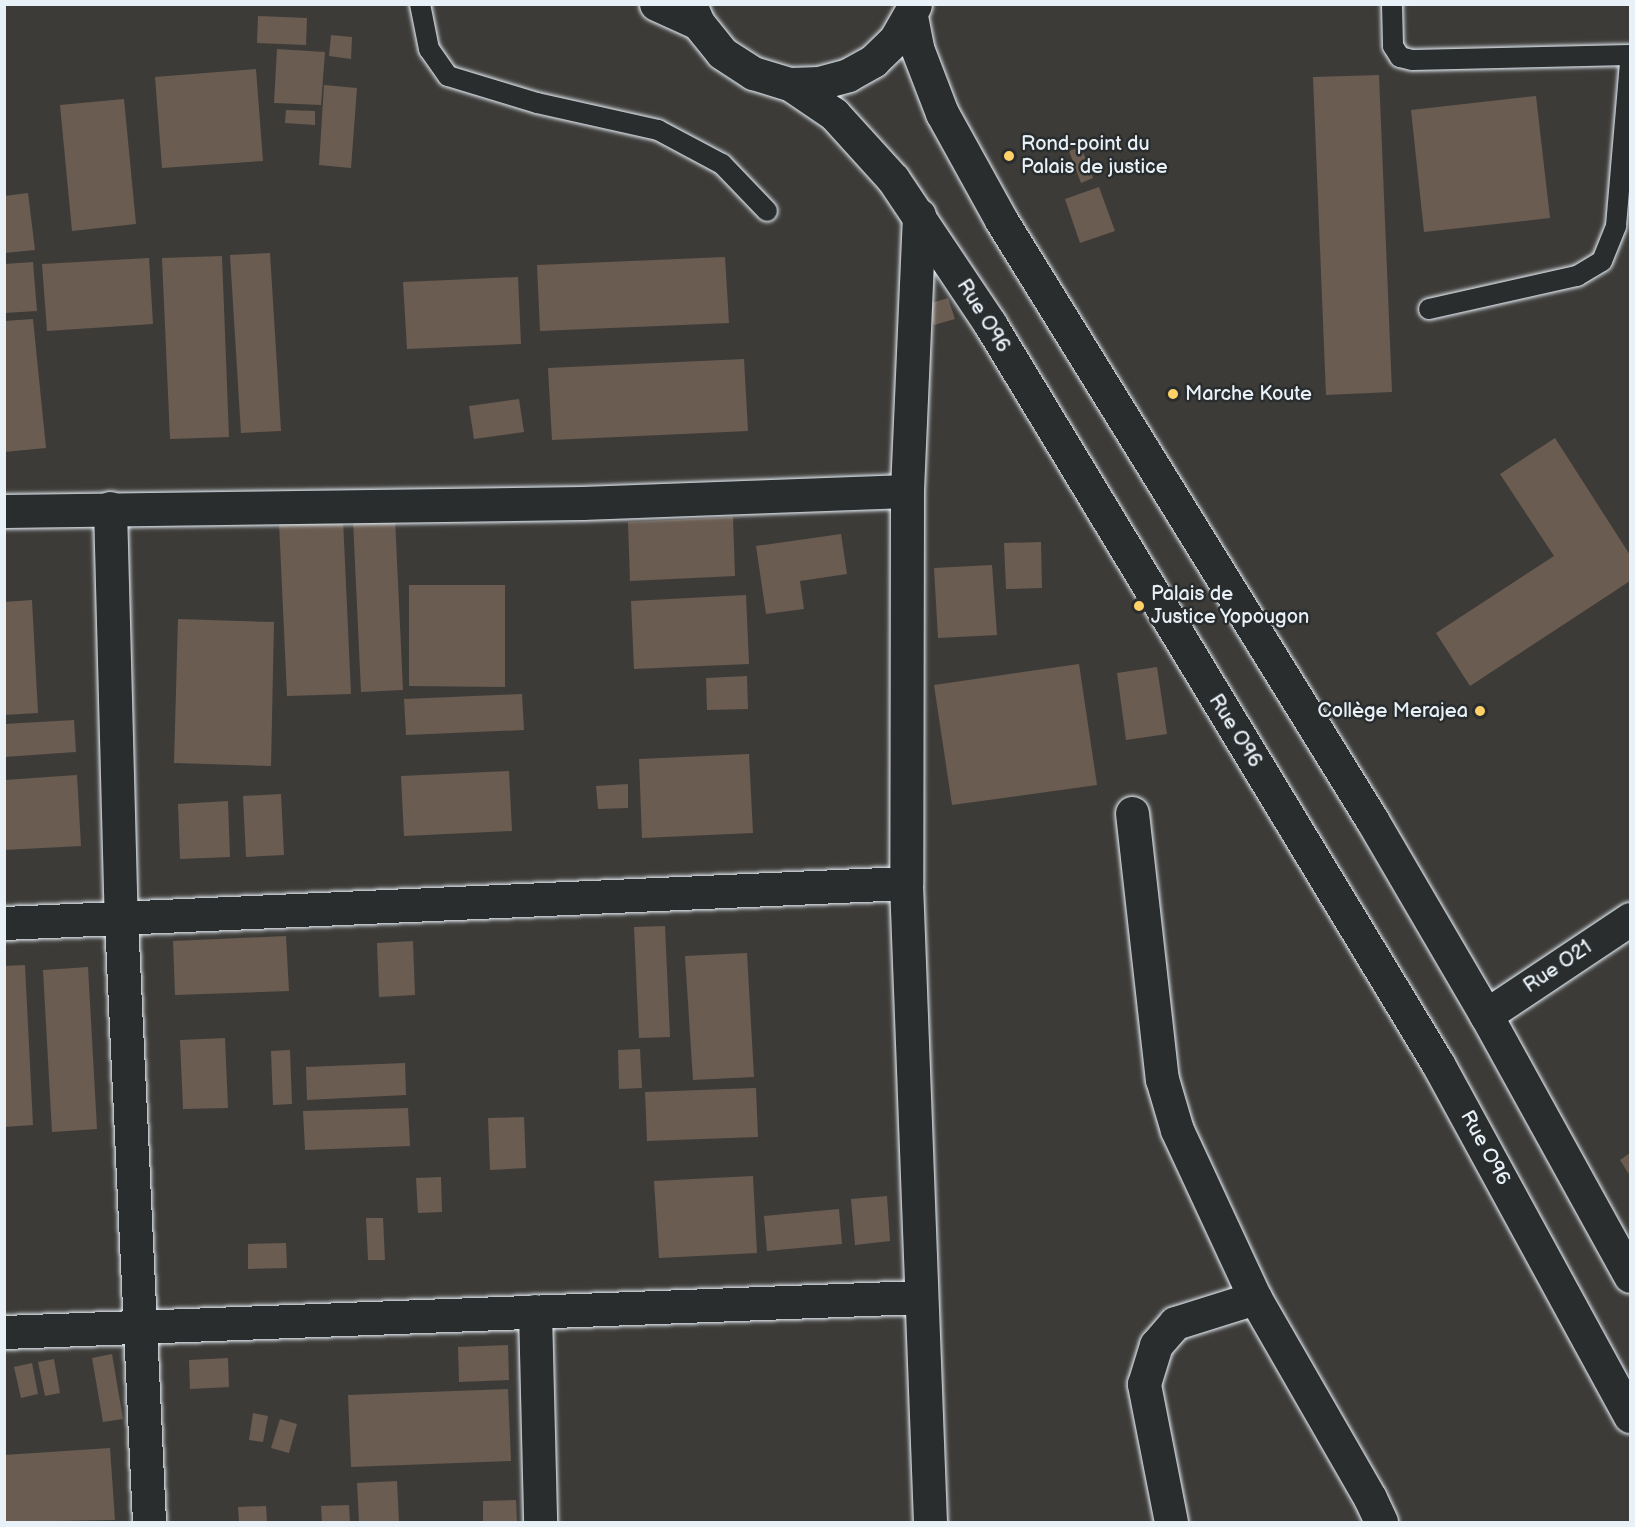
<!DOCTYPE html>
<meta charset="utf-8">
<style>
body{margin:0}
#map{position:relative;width:1635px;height:1527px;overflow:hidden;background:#3d3b38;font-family:"Balsamiq Sans",sans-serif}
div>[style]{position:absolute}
.building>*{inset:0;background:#6a5c51}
.roads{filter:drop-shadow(0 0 2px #e8f1f8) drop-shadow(0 0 2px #e8f1f8)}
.service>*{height:20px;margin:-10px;padding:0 10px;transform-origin:10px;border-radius:10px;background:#2a2d2e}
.minor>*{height:33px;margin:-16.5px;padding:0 16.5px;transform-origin:16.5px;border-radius:16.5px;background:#2a2d2e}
.secondary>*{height:33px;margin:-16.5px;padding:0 16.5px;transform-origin:16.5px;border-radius:16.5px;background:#2a2d2e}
.dots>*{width:16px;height:16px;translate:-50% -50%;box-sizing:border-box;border:3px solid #2a2d2e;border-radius:50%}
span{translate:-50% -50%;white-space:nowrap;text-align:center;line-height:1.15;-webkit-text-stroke:5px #2a2d2e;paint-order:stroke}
.poi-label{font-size:20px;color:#e8f1f8}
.left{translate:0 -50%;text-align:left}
.right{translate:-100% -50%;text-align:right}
.street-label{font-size:20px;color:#e8f1f8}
.frame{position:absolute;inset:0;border:6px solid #e8f1f8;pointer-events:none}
</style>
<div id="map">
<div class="building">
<div style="clip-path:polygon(258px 16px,307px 18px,306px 45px,257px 43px)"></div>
<div style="clip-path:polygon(331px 35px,352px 37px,351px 59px,329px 56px)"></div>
<div style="clip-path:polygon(277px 49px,325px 52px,321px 105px,274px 103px)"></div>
<div style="clip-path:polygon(256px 69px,263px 161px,162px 168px,155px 77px)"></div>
<div style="clip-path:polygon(1379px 75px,1392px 392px,1326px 395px,1313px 77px)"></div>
<div style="clip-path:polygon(324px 85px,357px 88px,351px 168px,319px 165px)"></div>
<div style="clip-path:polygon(1536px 96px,1550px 218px,1424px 232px,1411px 110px)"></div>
<div style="clip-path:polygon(124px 99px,136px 224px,72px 231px,60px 105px)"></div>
<div style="clip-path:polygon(286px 110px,315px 111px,315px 125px,285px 123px)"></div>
<div style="clip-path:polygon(1081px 147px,1093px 178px,1081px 183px,1069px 151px)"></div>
<div style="clip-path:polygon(1099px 187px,1115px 231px,1080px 243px,1065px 199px)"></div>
<div style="clip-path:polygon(28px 193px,35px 250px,4px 253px,4px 196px)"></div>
<div style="clip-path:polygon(270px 253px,281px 431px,241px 433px,230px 255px)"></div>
<div style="clip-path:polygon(222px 256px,229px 437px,170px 439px,162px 258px)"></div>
<div style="clip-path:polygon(725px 257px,729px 323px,540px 331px,537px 265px)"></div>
<div style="clip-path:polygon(149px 258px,153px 324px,47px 331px,42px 264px)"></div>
<div style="clip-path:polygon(33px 262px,37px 311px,4px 313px,4px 264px)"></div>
<div style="clip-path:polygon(518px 277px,521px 344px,407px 349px,403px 282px)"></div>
<div style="clip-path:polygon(948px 298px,955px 319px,934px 325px,928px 304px)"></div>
<div style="clip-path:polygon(33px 319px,46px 448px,4px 452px,4px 321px)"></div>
<div style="clip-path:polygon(744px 359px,748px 431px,552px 440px,548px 368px)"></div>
<div style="clip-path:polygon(519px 399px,524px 432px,474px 439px,469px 406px)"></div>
<div style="clip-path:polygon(1555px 438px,1630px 555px,1630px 581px,1470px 686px,1436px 633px,1554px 556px,1500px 474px)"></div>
<div style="clip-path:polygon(733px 517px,735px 576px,630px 581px,628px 522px)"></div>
<div style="clip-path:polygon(395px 518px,403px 690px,361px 692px,353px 520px)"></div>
<div style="clip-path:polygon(343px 519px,351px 694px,287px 696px,279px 522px)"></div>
<div style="clip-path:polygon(841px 534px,847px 574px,800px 581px,804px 609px,766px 614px,756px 546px)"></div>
<div style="clip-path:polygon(1041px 542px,1042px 588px,1006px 589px,1004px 543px)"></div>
<div style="clip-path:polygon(992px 565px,997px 635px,938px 638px,934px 568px)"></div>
<div style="clip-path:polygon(409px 585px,505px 585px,505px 687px,409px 686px)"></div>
<div style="clip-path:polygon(746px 595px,749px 664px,634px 669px,631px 601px)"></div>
<div style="clip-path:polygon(32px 600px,38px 713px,4px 715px,4px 602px)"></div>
<div style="clip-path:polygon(178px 619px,274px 622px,271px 766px,174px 763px)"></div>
<div style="clip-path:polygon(1079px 664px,1097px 785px,952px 805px,934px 685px)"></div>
<div style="clip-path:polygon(1157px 667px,1167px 734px,1126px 740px,1117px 673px)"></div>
<div style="clip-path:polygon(747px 676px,748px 709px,707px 710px,706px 678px)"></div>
<div style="clip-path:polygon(522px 694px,524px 730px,406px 735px,404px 699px)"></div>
<div style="clip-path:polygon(74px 720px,76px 752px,4px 757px,4px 724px)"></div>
<div style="clip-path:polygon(749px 754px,753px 833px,642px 838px,639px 759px)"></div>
<div style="clip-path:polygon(509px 771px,512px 831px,404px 836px,401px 776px)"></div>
<div style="clip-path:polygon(77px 775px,81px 846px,4px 850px,4px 780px)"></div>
<div style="clip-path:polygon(628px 784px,628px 808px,598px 809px,596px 786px)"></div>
<div style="clip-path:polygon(281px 794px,284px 855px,246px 857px,243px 796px)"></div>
<div style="clip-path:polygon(228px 801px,230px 857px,180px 859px,178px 804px)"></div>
<div style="clip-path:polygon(665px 926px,670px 1037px,639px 1038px,634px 927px)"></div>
<div style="clip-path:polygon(286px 936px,289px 991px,175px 995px,173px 941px)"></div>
<div style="clip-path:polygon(413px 941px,415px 995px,379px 997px,377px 943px)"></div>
<div style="clip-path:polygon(747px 953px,754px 1077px,693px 1080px,685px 956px)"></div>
<div style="clip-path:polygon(25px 965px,33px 1125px,4px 1127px,4px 966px)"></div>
<div style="clip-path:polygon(88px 967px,97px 1129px,52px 1132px,43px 970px)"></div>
<div style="clip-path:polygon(225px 1038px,228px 1108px,183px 1109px,180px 1040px)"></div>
<div style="clip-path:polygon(640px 1049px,642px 1088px,619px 1089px,618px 1050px)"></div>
<div style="clip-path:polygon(290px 1050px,292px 1104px,273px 1105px,271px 1051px)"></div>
<div style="clip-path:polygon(405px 1063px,406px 1095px,307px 1100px,306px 1067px)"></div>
<div style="clip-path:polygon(756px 1088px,758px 1137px,647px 1141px,645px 1092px)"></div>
<div style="clip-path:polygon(408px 1108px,410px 1146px,305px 1150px,303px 1111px)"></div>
<div style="clip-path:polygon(524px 1117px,526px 1168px,490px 1170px,488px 1118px)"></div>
<div style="clip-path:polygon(1630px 1153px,1630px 1176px,1620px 1160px)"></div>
<div style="clip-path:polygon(753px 1176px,757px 1253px,659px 1258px,654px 1181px)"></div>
<div style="clip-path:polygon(441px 1177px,442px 1212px,418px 1213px,416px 1178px)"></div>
<div style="clip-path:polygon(887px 1196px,890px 1241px,855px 1245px,851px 1199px)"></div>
<div style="clip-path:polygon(839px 1209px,842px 1244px,767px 1251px,764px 1216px)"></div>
<div style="clip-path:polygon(366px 1218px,383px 1218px,385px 1260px,368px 1260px)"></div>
<div style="clip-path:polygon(286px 1243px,287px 1268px,248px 1269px,248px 1244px)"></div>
<div style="clip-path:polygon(508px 1345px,509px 1380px,459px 1382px,458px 1347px)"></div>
<div style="clip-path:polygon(112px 1354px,123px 1419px,103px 1422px,92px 1358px)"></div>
<div style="clip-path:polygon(228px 1358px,229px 1387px,190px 1389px,189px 1360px)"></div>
<div style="clip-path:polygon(54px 1359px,60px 1393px,45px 1396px,38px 1362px)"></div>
<div style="clip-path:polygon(32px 1363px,38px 1394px,21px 1398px,14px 1367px)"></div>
<div style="clip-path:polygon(508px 1389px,511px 1461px,351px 1467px,348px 1395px)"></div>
<div style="clip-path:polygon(253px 1413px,268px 1416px,263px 1442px,249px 1440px)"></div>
<div style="clip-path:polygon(280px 1419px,297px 1424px,289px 1453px,271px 1448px)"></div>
<div style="clip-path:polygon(110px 1448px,115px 1520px,4px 1522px,4px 1455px)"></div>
<div style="clip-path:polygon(397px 1481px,399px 1522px,359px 1522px,357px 1483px)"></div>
<div style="clip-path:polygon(516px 1500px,517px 1522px,483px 1522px,483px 1501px)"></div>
<div style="clip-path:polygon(349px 1505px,350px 1522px,322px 1522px,321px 1506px)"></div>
<div style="clip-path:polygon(266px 1506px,267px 1522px,239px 1522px,238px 1507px)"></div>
</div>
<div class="roads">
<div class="service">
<div style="left:420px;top:4px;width:46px;rotate:78.7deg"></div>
<div style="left:429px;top:49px;width:33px;rotate:55deg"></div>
<div style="left:448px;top:76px;width:93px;rotate:16.9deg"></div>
<div style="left:537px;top:103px;width:124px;rotate:12.6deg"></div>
<div style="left:658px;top:130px;width:72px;rotate:28deg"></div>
<div style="left:722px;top:164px;width:65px;rotate:46.2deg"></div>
<div style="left:1392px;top:4px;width:42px;rotate:88.6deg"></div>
<div style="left:1393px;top:46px;width:13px;rotate:58deg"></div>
<div style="left:1400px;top:57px;width:12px;rotate:14deg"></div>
<div style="left:1412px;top:60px;width:218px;rotate:-1.3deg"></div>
<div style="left:1429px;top:309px;width:152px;rotate:-12.6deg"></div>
<div style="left:1577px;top:276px;width:29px;rotate:-31deg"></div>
<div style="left:1602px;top:261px;width:38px;rotate:-68deg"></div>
<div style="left:1616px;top:226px;width:164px;rotate:-85.1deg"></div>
</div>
<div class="minor">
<div style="left:656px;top:4px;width:46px;rotate:24.3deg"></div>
<div style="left:919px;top:215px;width:276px;rotate:92.5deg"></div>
<div style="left:907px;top:491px;width:392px;rotate:90.1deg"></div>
<div style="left:906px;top:883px;width:639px;rotate:87.85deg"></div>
<div style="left:110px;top:508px;width:411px;rotate:88.5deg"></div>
<div style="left:121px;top:919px;width:604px;rotate:87.34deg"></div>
<div style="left:4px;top:511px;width:578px;rotate:-0.79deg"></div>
<div style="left:582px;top:503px;width:325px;rotate:-2.1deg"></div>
<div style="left:1132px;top:813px;width:268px;rotate:83.6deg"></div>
<div style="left:1162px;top:1079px;width:53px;rotate:73.6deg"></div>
<div style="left:1177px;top:1130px;width:185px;rotate:65.1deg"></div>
<div style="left:4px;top:923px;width:903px;rotate:-2.54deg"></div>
<div style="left:1486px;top:1015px;width:173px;rotate:-33.7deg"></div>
<div style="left:535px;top:1311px;width:211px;rotate:88.6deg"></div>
<div style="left:4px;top:1332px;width:916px;rotate:-2.19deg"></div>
<div style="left:1171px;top:1522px;width:141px;rotate:-101.1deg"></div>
<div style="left:1144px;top:1384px;width:41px;rotate:-72.9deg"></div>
<div style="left:1156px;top:1345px;width:29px;rotate:-49deg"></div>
<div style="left:1175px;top:1323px;width:84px;rotate:-17.4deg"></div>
<div style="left:1255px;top:1298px;width:231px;rotate:60.1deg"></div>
<div style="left:1370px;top:1498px;width:26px;rotate:65deg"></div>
</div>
<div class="secondary">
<div style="left:690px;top:4px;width:21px;rotate:67deg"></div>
<div style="left:698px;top:23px;width:38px;rotate:51deg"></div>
<div style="left:722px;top:53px;width:37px;rotate:33deg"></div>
<div style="left:753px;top:73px;width:39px;rotate:17deg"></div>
<div style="left:790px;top:84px;width:29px;rotate:-2deg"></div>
<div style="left:819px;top:83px;width:30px;rotate:-15deg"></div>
<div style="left:848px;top:75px;width:29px;rotate:-29deg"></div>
<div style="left:873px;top:61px;width:30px;rotate:-44deg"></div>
<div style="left:895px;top:40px;width:40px;rotate:-60.3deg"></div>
<div style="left:911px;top:16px;width:33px;rotate:79deg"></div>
<div style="left:917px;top:48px;width:70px;rotate:69deg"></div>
<div style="left:942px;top:113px;width:122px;rotate:61.1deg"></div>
<div style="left:1001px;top:220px;width:705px;rotate:58.27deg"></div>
<div style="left:1372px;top:820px;width:226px;rotate:59.7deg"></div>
<div style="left:1486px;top:1015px;width:298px;rotate:61.1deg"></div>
<div style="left:790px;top:84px;width:53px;rotate:34.3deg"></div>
<div style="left:834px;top:114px;width:88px;rotate:47.8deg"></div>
<div style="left:893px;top:179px;width:174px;rotate:56.2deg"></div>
<div style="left:990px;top:324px;width:865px;rotate:58.81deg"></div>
<div style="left:1438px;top:1064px;width:401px;rotate:61.4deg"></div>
</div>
</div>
<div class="dots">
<div style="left:1009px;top:156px;background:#ffd166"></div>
<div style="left:1173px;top:394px;background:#ffd166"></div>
<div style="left:1139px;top:606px;background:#ffd166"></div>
<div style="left:1480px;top:711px;background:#ffd166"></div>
</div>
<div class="poi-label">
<span class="left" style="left:1021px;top:156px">Rond-point du<br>Palais de justice</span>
<span class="left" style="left:1185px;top:394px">Marche Koute</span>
<span class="left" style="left:1151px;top:606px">Palais de<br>Justice Yopougon</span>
<span class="right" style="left:1468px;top:711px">Collège Merajea</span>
</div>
<div class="street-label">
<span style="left:983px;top:316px;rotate:58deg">Rue O96</span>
<span style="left:1235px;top:731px;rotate:58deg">Rue O96</span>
<span style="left:1558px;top:967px;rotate:-34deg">Rue O21</span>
<span style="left:1485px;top:1148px;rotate:61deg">Rue O96</span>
</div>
<div class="frame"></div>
</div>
